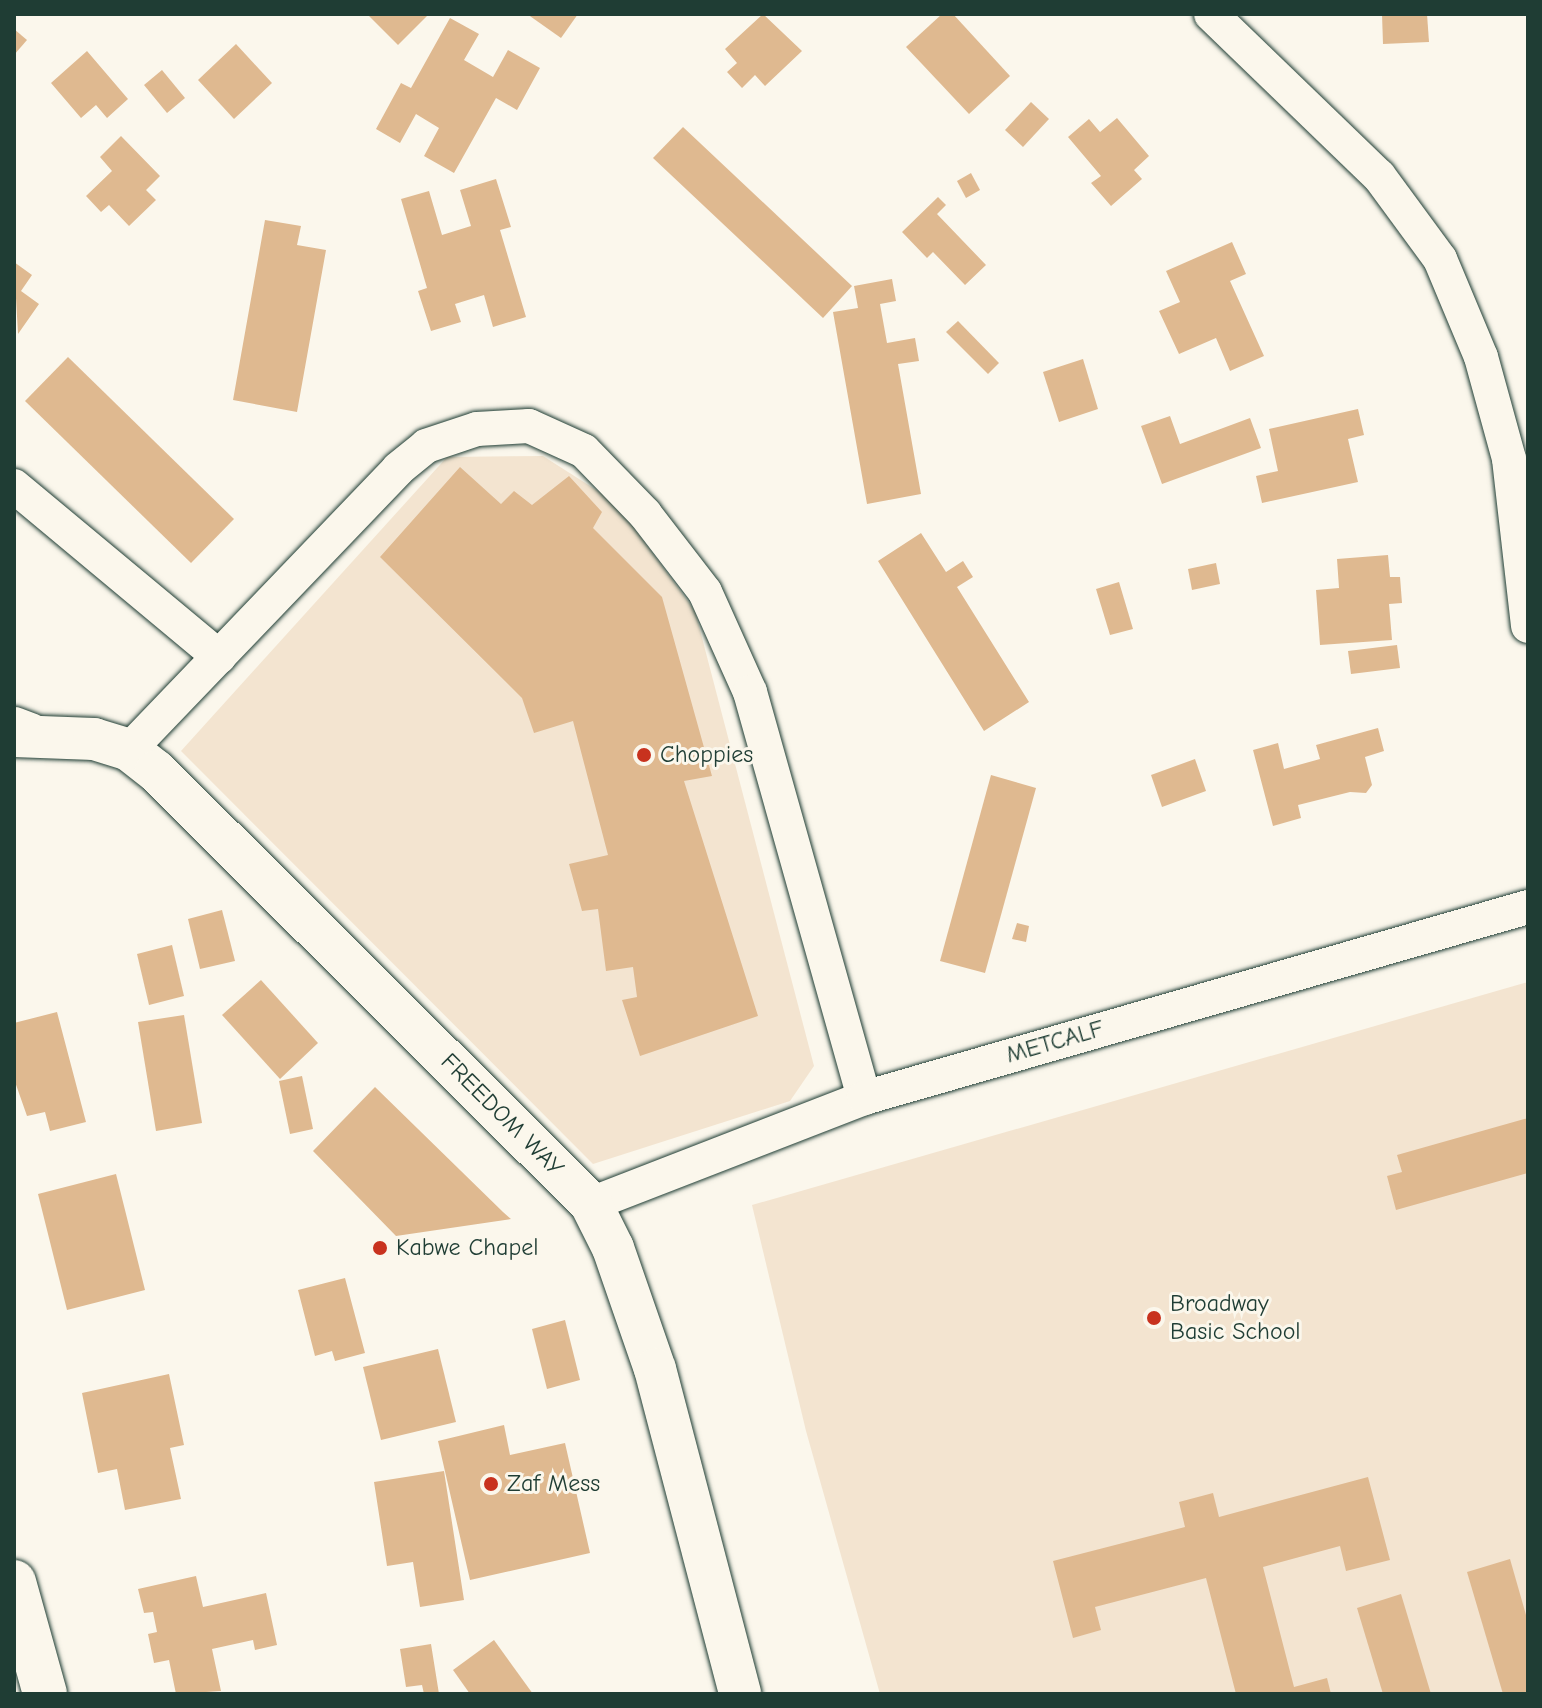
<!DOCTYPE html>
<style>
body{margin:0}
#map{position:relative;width:1542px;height:1708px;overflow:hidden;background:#fbf7ec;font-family:"Comic Neue",sans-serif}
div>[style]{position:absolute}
.built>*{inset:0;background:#f3e4d0}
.building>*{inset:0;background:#dfb990}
.roads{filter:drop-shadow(0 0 2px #1f3d34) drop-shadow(0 0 2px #1f3d34)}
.minor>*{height:34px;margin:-17px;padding:0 17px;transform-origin:17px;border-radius:17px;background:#fbf7ec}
.major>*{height:42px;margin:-21px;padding:0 21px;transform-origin:21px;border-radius:21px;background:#fbf7ec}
.highway>*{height:44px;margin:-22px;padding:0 22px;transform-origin:22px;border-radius:22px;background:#fbf7ec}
.dots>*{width:22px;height:22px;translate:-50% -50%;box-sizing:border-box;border:4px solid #fbf7ec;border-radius:50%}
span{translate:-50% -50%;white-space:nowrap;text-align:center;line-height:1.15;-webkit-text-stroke:6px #fbf7ec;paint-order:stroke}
.poi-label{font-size:24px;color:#1f3d34}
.left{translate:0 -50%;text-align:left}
.street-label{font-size:24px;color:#1f3d34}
.frame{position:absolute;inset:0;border:16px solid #1f3d34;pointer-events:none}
</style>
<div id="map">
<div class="built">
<div style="clip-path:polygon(543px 456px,615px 502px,695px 611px,814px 1066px,790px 1101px,593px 1164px,181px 751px,447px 457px)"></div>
<div style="clip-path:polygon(1528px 982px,1528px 1694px,880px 1694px,806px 1431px,752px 1205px)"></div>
</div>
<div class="building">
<div style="clip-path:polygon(367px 14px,429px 14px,398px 45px)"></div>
<div style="clip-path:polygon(527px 14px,578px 14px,561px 38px)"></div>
<div style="clip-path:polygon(763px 14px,802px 51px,765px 86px,755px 75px,742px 88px,727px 72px,737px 63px,725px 49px)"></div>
<div style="clip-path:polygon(942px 14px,953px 14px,1010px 76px,969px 114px,906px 47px)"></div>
<div style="clip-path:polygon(1382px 14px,1427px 14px,1429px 42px,1383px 44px)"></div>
<div style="clip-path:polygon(450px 18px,479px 34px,464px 60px,493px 77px,508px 50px,540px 68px,517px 110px,496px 98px,454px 173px,424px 156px,439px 128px,416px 114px,400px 143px,376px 129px,401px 83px,411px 88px)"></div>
<div style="clip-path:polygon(14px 29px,27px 40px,14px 55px)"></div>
<div style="clip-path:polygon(236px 44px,272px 83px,234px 119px,198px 80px)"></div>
<div style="clip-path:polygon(87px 51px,128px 99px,107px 118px,96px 105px,81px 118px,51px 83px)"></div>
<div style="clip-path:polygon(162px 70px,185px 98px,167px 113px,144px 85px)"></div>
<div style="clip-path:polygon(1031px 102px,1049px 119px,1023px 147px,1005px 130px)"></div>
<div style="clip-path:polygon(1117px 118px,1149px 156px,1134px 170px,1142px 179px,1111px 206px,1091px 183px,1101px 176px,1068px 137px,1089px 119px,1100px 132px)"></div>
<div style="clip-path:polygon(683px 127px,852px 286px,823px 318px,653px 158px)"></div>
<div style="clip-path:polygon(121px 136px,160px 176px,146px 190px,156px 200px,129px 226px,109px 205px,101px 212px,86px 196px,112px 171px,100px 157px)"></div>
<div style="clip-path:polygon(971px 173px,980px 190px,966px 198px,957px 181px)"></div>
<div style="clip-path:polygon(496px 179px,511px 227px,500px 230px,526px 317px,493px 327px,484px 295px,455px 304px,461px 322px,431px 331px,418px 291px,427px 288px,401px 199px,429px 191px,442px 235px,471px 226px,460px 190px)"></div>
<div style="clip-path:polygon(938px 197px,946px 205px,937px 214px,986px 265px,965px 285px,933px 252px,927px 258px,902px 232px)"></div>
<div style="clip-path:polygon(265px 220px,301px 226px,297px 245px,326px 250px,297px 412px,233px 400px)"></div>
<div style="clip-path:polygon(1232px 242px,1246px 274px,1230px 281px,1264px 356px,1230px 371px,1216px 338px,1179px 354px,1159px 311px,1180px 302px,1166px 271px)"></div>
<div style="clip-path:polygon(14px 262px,32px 275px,21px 291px,39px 304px,18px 334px)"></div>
<div style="clip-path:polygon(892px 279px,896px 301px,880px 304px,887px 343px,915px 338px,919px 361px,898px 364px,921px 494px,867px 504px,833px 312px,858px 308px,854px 286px)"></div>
<div style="clip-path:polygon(958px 321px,999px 363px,988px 374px,946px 332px)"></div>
<div style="clip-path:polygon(68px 357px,234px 519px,191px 563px,25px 401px)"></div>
<div style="clip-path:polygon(1083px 359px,1098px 409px,1059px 422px,1043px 372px)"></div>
<div style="clip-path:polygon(1358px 409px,1364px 435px,1348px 439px,1358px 482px,1262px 503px,1256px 476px,1278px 471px,1269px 429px)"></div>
<div style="clip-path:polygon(1170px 416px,1180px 444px,1250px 418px,1261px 448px,1162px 484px,1141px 426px)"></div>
<div style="clip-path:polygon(460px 467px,501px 504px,514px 491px,532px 505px,569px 476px,602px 512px,593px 528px,662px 597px,712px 776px,684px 781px,758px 1016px,640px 1056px,622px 1000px,637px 997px,633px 967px,606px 971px,598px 909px,582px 911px,569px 864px,608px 855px,573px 721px,534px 733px,522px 698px,380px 557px)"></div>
<div style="clip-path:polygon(921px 533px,946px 572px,963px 561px,973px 577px,957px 587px,1029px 702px,984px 731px,878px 561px)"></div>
<div style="clip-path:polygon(1388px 555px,1390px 577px,1400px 577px,1402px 603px,1389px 604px,1392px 640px,1320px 645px,1316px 590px,1339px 588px,1337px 559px)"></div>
<div style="clip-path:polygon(1216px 563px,1220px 584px,1192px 590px,1188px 569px)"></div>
<div style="clip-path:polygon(1119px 582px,1133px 629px,1110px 635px,1096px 589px)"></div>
<div style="clip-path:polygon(1397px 645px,1400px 668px,1351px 674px,1348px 651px)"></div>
<div style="clip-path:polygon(1378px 728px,1384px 751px,1365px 757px,1372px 785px,1366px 793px,1350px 792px,1298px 805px,1301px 818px,1273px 826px,1253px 750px,1278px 743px,1284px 769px,1320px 759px,1316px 745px)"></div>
<div style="clip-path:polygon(1195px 759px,1206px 791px,1162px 807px,1151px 775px)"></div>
<div style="clip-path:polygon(991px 775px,1036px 788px,985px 973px,940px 961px)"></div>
<div style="clip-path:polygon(222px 910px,235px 961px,200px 969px,188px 919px)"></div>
<div style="clip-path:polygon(1017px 923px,1029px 926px,1026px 942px,1012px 939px)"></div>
<div style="clip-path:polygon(172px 945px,184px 996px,149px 1005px,137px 954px)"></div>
<div style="clip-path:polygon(261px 980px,318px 1043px,280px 1079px,222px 1015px)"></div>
<div style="clip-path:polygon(57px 1012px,86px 1122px,50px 1131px,45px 1112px,27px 1116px,14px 1079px,14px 1023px)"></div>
<div style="clip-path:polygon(184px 1015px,202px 1123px,156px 1131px,138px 1022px)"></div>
<div style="clip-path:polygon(302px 1076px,313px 1129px,290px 1134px,279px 1081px)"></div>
<div style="clip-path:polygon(375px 1087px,503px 1212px,511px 1219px,396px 1236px,313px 1151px)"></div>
<div style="clip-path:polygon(1528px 1118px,1528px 1173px,1396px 1210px,1387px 1176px,1402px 1172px,1397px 1155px)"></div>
<div style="clip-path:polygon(116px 1174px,145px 1290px,67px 1310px,38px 1194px)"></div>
<div style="clip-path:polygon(345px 1278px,365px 1353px,335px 1361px,332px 1351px,315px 1356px,298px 1290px)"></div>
<div style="clip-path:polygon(565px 1320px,580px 1380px,547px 1389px,532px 1329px)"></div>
<div style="clip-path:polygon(438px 1349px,456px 1422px,381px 1440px,363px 1367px)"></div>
<div style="clip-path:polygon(169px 1374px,184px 1445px,170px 1448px,181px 1499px,125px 1510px,117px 1469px,98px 1473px,82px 1393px)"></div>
<div style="clip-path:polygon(504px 1425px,510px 1455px,565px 1443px,590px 1553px,470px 1580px,438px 1441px)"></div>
<div style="clip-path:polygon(444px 1471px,464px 1600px,420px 1607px,413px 1562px,387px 1566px,374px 1482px)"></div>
<div style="clip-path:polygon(1368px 1477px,1390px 1560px,1346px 1571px,1340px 1546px,1263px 1567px,1294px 1687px,1327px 1678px,1331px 1694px,1236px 1694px,1206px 1578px,1095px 1607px,1101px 1630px,1073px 1638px,1053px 1561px,1185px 1527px,1179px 1502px,1213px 1493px,1219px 1517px)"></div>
<div style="clip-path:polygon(1510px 1559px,1528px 1622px,1528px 1694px,1503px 1694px,1467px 1572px)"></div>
<div style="clip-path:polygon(196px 1576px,203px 1607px,266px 1593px,277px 1645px,255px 1650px,253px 1640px,212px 1649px,221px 1691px,176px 1694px,169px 1660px,154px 1663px,148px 1634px,157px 1632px,153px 1612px,144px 1613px,138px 1589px)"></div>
<div style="clip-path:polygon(1401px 1594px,1431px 1694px,1383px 1694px,1357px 1608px)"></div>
<div style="clip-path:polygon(494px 1640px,533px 1694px,470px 1694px,453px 1670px)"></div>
<div style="clip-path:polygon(431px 1644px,439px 1694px,424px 1694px,422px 1685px,406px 1687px,400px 1649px)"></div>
</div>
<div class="roads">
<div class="minor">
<div style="left:1211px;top:14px;width:233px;rotate:44deg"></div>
<div style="left:1379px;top:176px;width:103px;rotate:53.7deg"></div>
<div style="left:1440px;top:259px;width:106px;rotate:67.3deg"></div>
<div style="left:1481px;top:357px;width:106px;rotate:74.6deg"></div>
<div style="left:1509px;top:459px;width:168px;rotate:83.5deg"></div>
<div style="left:14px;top:486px;width:267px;rotate:39.8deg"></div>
<div style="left:129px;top:750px;width:389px;rotate:-46.2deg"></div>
<div style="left:398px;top:469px;width:36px;rotate:-39deg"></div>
<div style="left:426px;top:446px;width:54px;rotate:-18.4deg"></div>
<div style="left:477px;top:429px;width:52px;rotate:-3.3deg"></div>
<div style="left:529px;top:426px;width:60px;rotate:24.4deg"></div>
<div style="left:584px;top:451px;width:88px;rotate:45.9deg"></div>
<div style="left:645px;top:514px;width:98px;rotate:52.4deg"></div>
<div style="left:705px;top:592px;width:110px;rotate:65.8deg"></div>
<div style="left:750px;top:692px;width:422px;rotate:74.3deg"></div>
<div style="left:591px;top:1204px;width:293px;rotate:-21.2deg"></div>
<div style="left:864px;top:1098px;width:691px;rotate:-16.05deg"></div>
</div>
<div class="major">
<div style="left:14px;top:736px;width:80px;rotate:2.1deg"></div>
<div style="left:94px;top:739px;width:37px;rotate:17deg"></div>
<div style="left:129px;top:750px;width:34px;rotate:38deg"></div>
<div style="left:156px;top:771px;width:614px;rotate:44.87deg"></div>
<div style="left:591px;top:1204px;width:49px;rotate:63.4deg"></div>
<div style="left:613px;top:1248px;width:128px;rotate:70.9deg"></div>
<div style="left:655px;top:1369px;width:336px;rotate:75.3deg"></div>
</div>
<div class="highway">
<div style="left:14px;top:729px;width:17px;rotate:21deg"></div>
<div style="left:14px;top:1582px;width:116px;rotate:74.5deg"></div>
</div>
</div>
<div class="dots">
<div style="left:644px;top:755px;background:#c8321e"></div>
<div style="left:380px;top:1248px;background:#c8321e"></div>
<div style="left:1154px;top:1318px;background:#c8321e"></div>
<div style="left:491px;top:1484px;background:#c8321e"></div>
</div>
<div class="poi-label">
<span class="left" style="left:660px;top:755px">Choppies</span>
<span class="left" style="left:396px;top:1248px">Kabwe Chapel</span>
<span class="left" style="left:1170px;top:1318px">Broadway<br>Basic School</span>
<span class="left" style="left:507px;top:1484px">Zaf Mess</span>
</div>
<div class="street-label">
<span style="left:1055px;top:1042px;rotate:-16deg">METCALF</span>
<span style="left:502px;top:1115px;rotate:45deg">FREEDOM WAY</span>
</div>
<div class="frame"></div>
</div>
